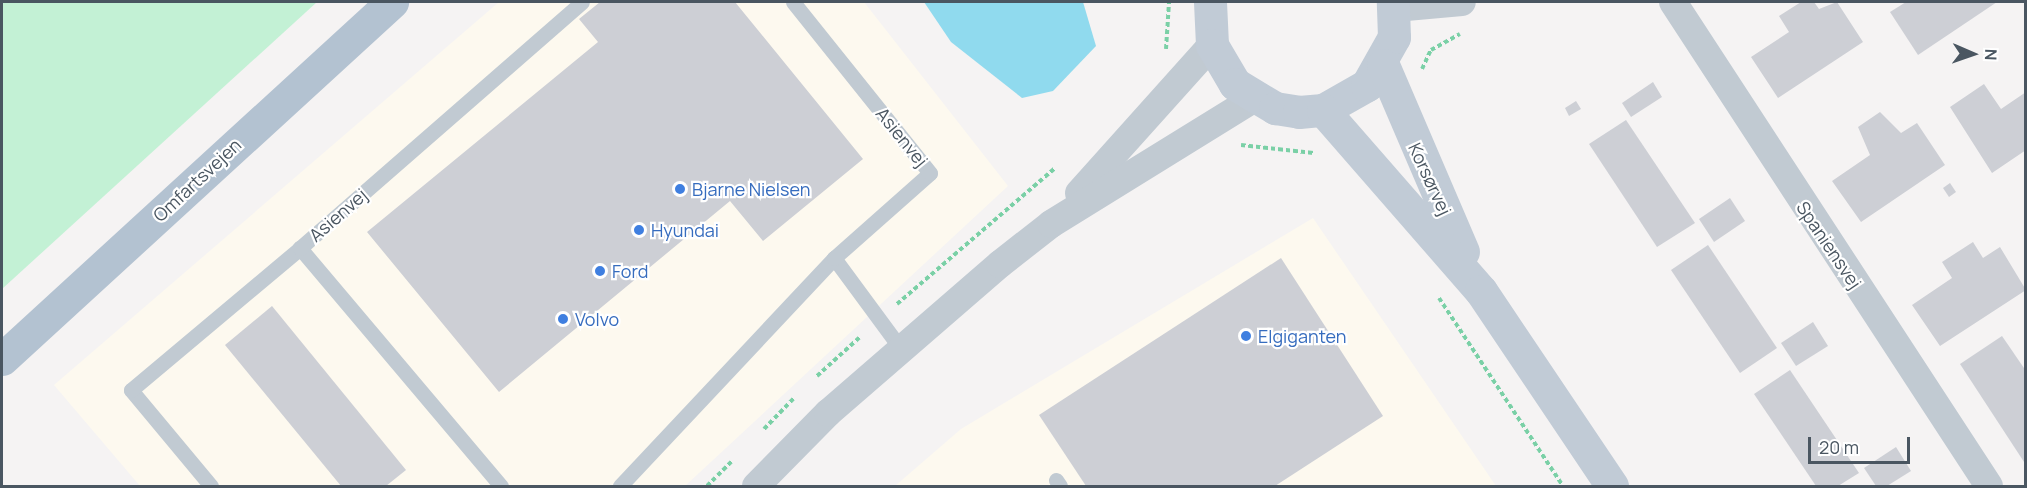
<!DOCTYPE html>
<meta charset="utf-8">
<style>
body{margin:0}
#map{position:relative;width:2027px;height:488px;overflow:hidden;background:#f5f3f3;font-family:Manrope,sans-serif}
div>[style]{position:absolute}
.commercial>*{inset:0;background:#fdf9ef}
.green>*{inset:0;background:#c3f1d5}
.water>*{inset:0;background:#90daee}
.building>*{inset:0;background:#cdcfd5}
.path>*{height:4px;margin-top:-2px;transform-origin:0;background:repeating-linear-gradient(90deg,#7ad0a6 0 4.5px,transparent 0 7.5px)}
.lane>*{height:15px;margin:-7.5px;padding:0 7.5px;transform-origin:7.5px;border-radius:7.5px;background:#c1cad2}
.street>*{height:28px;margin:-14px;padding:0 14px;transform-origin:14px;border-radius:14px;background:#c1cad2}
.secondary>*{height:33px;margin:-16.5px;padding:0 16.5px;transform-origin:16.5px;border-radius:16.5px;background:#c1cbd6}
.primary>*{height:33px;margin:-16.5px;padding:0 16.5px;transform-origin:16.5px;border-radius:16.5px;background:#b3c2d1}
.dots>*{width:16px;height:16px;translate:-50% -50%;box-sizing:border-box;border:3px solid #fff;border-radius:50%}
span{translate:-50% -50%;white-space:nowrap;text-align:center;line-height:1.15;-webkit-text-stroke:4.5px #fff;paint-order:stroke}
.street-label{font-size:18px;color:#4a5661}
.shop-label{font-size:18px;color:#366cbe}
.left{translate:0 -50%;text-align:left}
.frame{position:absolute;inset:0;border:3px solid #4a5661;pointer-events:none}
.north{position:absolute;left:1943px;top:24px;width:60px;height:60px;-webkit-text-stroke:4px #fff;paint-order:stroke;rotate:92deg;font-size:16px;font-weight:700;line-height:24px;text-align:center;color:#4a5661}
.north::after{content:'';display:block;margin:auto;width:21px;height:27px;background:#4a5661;clip-path:polygon(50% 0,100% 100%,50% 72%,0 100%)}
.scale{position:absolute;left:1808px;top:437px;width:102px;height:27px;box-sizing:border-box;border:3px solid #4a5661;border-top:0;padding-left:8px;font-size:18px;line-height:21px;white-space:nowrap;color:#4a5661;-webkit-text-stroke:4px #fff;paint-order:stroke}
</style>
<div id="map">
<div class="commercial">
<div style="clip-path:polygon(499px 2px,864px 2px,1008px 186px,685px 486px,140px 486px,54px 385px)"></div>
<div style="clip-path:polygon(1313px 218px,1496px 486px,895px 486px,961px 429px)"></div>
</div>
<div class="green">
<div style="clip-path:polygon(2px 2px,317px 2px,2px 289px)"></div>
</div>
<div class="water">
<div style="clip-path:polygon(924px 2px,1083px 2px,1096px 46px,1053px 91px,1022px 98px,951px 42px)"></div>
</div>
<div class="building">
<div style="clip-path:polygon(600px 2px,735px 2px,863px 159px,763px 241px,730px 201px,499px 392px,367px 232px,598px 42px,579px 19px)"></div>
<div style="clip-path:polygon(1801px 2px,1814px 2px,1819px 9px,1837px 2px,1863px 42px,1778px 98px,1751px 57px,1789px 32px,1779px 16px)"></div>
<div style="clip-path:polygon(1906px 2px,1997px 2px,1918px 55px,1890px 12px)"></div>
<div style="clip-path:polygon(1653px 82px,1662px 97px,1631px 117px,1622px 103px)"></div>
<div style="clip-path:polygon(1984px 84px,2001px 109px,2026px 92px,2026px 150px,1992px 173px,1950px 107px)"></div>
<div style="clip-path:polygon(1576px 101px,1581px 109px,1569px 116px,1565px 108px)"></div>
<div style="clip-path:polygon(1880px 112px,1901px 133px,1917px 123px,1945px 165px,1861px 222px,1832px 181px,1870px 155px,1858px 127px)"></div>
<div style="clip-path:polygon(1626px 120px,1695px 223px,1657px 247px,1589px 144px)"></div>
<div style="clip-path:polygon(1950px 183px,1956px 192px,1949px 197px,1943px 188px)"></div>
<div style="clip-path:polygon(1730px 198px,1745px 221px,1714px 242px,1699px 219px)"></div>
<div style="clip-path:polygon(1973px 242px,1983px 258px,2000px 247px,2026px 290px,1940px 346px,1912px 305px,1952px 278px,1942px 262px)"></div>
<div style="clip-path:polygon(1708px 245px,1777px 348px,1740px 373px,1671px 270px)"></div>
<div style="clip-path:polygon(1281px 258px,1383px 416px,1275px 486px,1086px 486px,1039px 415px)"></div>
<div style="clip-path:polygon(272px 306px,406px 470px,386px 486px,341px 486px,225px 345px)"></div>
<div style="clip-path:polygon(1813px 322px,1828px 346px,1796px 366px,1781px 343px)"></div>
<div style="clip-path:polygon(2002px 336px,2026px 371px,2026px 465px,1960px 364px)"></div>
<div style="clip-path:polygon(1790px 370px,1859px 473px,1838px 486px,1816px 486px,1754px 394px)"></div>
<div style="clip-path:polygon(1896px 447px,1911px 471px,1887px 486px,1876px 486px,1864px 468px)"></div>
</div>
<div class="path">
<div style="left:1166px;top:49px;width:47px;rotate:-86.3deg"></div>
<div style="left:1422px;top:69px;width:21px;rotate:-65deg"></div>
<div style="left:1431px;top:50px;width:33px;rotate:-29deg"></div>
<div style="left:1241px;top:145px;width:73px;rotate:6.3deg"></div>
<div style="left:1439px;top:298px;width:225px;rotate:56.6deg"></div>
<div style="left:897px;top:304px;width:208px;rotate:-40.7deg"></div>
<div style="left:817px;top:376px;width:58px;rotate:-42.2deg"></div>
<div style="left:764px;top:429px;width:43px;rotate:-45.9deg"></div>
<div style="left:707px;top:486px;width:37px;rotate:-45deg"></div>
</div>
<div class="lane">
<div style="left:834px;top:258px;width:113px;rotate:53.6deg"></div>
<div style="left:1056px;top:480px;width:7px;rotate:56deg"></div>
<div style="left:211px;top:486px;width:125px;rotate:-129.8deg"></div>
<div style="left:131px;top:390px;width:221px;rotate:-40deg"></div>
<div style="left:501px;top:486px;width:312px;rotate:-130.2deg"></div>
<div style="left:300px;top:248px;width:374px;rotate:-41.1deg"></div>
<div style="left:620px;top:486px;width:313px;rotate:-46.8deg"></div>
<div style="left:834px;top:258px;width:128px;rotate:-41.5deg"></div>
<div style="left:930px;top:173px;width:219px;rotate:-128.7deg"></div>
</div>
<div class="street">
<div style="left:1673px;top:2px;width:578px;rotate:56.86deg"></div>
<div style="left:1395px;top:8px;width:67px;rotate:-5.1deg"></div>
<div style="left:1079px;top:193px;width:199px;rotate:-48.1deg"></div>
<div style="left:756px;top:486px;width:103px;rotate:-45.4deg"></div>
<div style="left:828px;top:413px;width:228px;rotate:-40.9deg"></div>
<div style="left:1000px;top:264px;width:65px;rotate:-38.1deg"></div>
<div style="left:1051px;top:224px;width:238px;rotate:-31.7deg"></div>
</div>
<div class="secondary">
<div style="left:1210px;top:2px;width:43px;rotate:87.3deg"></div>
<div style="left:1212px;top:45px;width:45px;rotate:59.5deg"></div>
<div style="left:1235px;top:84px;width:47px;rotate:31deg"></div>
<div style="left:1275px;top:108px;width:24px;rotate:9deg"></div>
<div style="left:1299px;top:112px;width:24px;rotate:-5deg"></div>
<div style="left:1323px;top:110px;width:51px;rotate:-29.6deg"></div>
<div style="left:1367px;top:85px;width:55px;rotate:-60.6deg"></div>
<div style="left:1394px;top:37px;width:35px;rotate:-92deg"></div>
<div style="left:1383px;top:65px;width:203px;rotate:66.8deg"></div>
<div style="left:1323px;top:110px;width:240px;rotate:48.9deg"></div>
<div style="left:1481px;top:291px;width:235px;rotate:56.1deg"></div>
</div>
<div class="primary">
<div style="left:2px;top:359px;width:529px;rotate:-42.47deg"></div>
</div>
<div class="dots">
<div style="left:680px;top:189px;background:#3f7fe0"></div>
<div style="left:639px;top:230px;background:#3f7fe0"></div>
<div style="left:600px;top:271px;background:#3f7fe0"></div>
<div style="left:563px;top:319px;background:#3f7fe0"></div>
<div style="left:1246px;top:336px;background:#3f7fe0"></div>
</div>
<div class="street-label">
<span style="left:902px;top:137px;rotate:51deg">Asienvej</span>
<span style="left:1430px;top:179px;rotate:65deg">Korsørvej</span>
<span style="left:197px;top:180px;rotate:-43deg">Omfartsvejen</span>
<span style="left:338px;top:215px;rotate:-41deg">Asienvej</span>
<span style="left:1829px;top:245px;rotate:56deg">Spaniensvej</span>
</div>
<div class="shop-label">
<span class="left" style="left:692px;top:189px">Bjarne Nielsen</span>
<span class="left" style="left:651px;top:230px">Hyundai</span>
<span class="left" style="left:612px;top:271px">Ford</span>
<span class="left" style="left:575px;top:319px">Volvo</span>
<span class="left" style="left:1258px;top:336px">Elgiganten</span>
</div>
<div class="frame"></div>
<div class="north">N</div>
<div class="scale">20 m</div>
</div>
